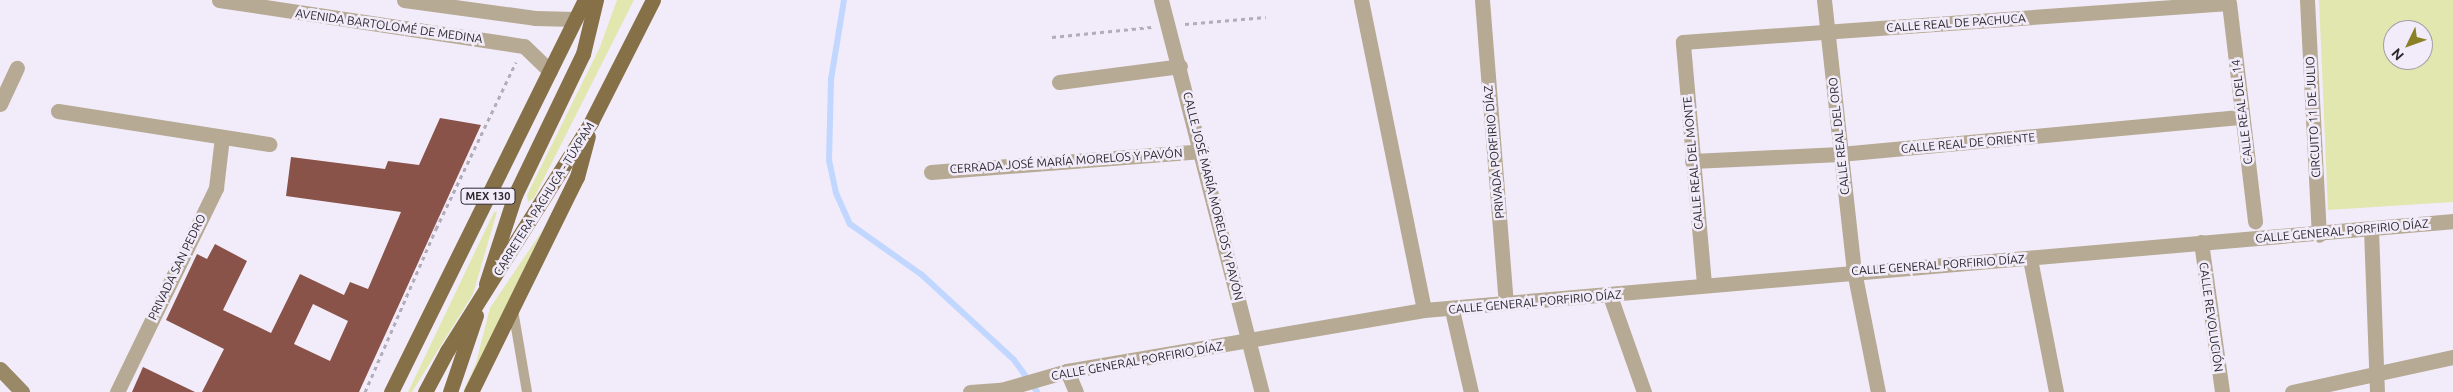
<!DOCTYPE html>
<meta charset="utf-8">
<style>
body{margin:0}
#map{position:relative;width:2453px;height:392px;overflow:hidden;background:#f2ecfa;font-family:Ubuntu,sans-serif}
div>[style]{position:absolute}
.green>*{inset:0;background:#e1e7af}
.stream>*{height:6px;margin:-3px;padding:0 3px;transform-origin:3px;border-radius:3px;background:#c2d7ff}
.building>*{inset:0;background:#8a5349}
.path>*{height:3px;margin-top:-1.5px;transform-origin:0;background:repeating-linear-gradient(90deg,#b2adb8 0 4px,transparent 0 8px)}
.service>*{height:10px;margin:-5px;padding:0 5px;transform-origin:5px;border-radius:5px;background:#b6aa94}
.minor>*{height:15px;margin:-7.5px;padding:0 7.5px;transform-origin:7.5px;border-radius:7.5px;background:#b6aa94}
.secondary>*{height:15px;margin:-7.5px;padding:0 7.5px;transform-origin:7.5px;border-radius:7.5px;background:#9a8967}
.primary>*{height:15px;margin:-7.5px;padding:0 7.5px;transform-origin:7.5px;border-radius:7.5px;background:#867047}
span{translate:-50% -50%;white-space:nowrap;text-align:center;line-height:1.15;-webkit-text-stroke:5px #f2ecfa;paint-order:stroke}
.shield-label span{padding:1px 4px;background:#f2ecfa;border:1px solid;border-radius:4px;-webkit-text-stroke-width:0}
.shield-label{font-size:11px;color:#2b282e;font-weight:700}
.street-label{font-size:12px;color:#2b282e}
.north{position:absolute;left:2383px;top:20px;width:50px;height:50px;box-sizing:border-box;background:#f2ecfa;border:1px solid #a29ea8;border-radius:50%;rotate:228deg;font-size:14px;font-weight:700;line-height:20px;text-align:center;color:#2b282e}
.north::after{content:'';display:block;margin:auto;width:18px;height:22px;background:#898027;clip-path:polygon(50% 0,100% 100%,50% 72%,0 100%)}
</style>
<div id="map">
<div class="green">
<div style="clip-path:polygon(617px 0,634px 0,534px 198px,528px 202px,527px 195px,600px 47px)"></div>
<div style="clip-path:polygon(evenodd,2319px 0,2453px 0,2453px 202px,2328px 210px,2319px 0,2393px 30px,2423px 30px,2423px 60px,2393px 60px,2393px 30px)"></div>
<div style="clip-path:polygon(494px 212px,497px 212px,473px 294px,412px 392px,408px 392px)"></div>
<div style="clip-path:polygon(542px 231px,466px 392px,463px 392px,476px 363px,490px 308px)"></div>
</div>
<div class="stream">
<div style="left:844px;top:0;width:80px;rotate:99.3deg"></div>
<div style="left:831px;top:79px;width:81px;rotate:91.4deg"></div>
<div style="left:829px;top:160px;width:34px;rotate:78deg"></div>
<div style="left:836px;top:193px;width:34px;rotate:66deg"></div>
<div style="left:850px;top:224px;width:88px;rotate:35.3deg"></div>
<div style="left:922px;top:275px;width:125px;rotate:42.7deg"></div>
<div style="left:1014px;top:360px;width:39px;rotate:54deg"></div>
</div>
<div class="building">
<div style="clip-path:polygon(evenodd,440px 118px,481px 125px,359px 392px,202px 392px,224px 349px,166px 320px,197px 254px,207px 259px,215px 244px,247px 261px,223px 310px,271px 333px,300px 274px,344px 295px,350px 282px,368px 289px,401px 212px,286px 196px,291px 157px,385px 169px,388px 161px,419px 165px,440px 118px,313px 304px,348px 321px,330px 361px,294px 344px,313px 304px)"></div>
<div style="clip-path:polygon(143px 367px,195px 392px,132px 392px)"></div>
</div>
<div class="path">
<div style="left:1185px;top:24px;width:81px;rotate:-4.9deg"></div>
<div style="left:1052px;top:37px;width:100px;rotate:-5.8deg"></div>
<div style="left:365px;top:392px;width:178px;rotate:-66.5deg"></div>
<div style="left:436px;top:229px;width:185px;rotate:-64.4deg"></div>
</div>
<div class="service">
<div style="left:513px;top:310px;width:83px;rotate:80.3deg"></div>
</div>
<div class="minor">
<div style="left:219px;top:0;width:308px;rotate:8.6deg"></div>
<div style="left:524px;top:46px;width:36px;rotate:44deg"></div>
<div style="left:404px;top:0;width:132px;rotate:7.8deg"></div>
<div style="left:535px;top:18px;width:40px;rotate:1.4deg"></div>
<div style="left:1161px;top:0;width:405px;rotate:75.6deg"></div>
<div style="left:1361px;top:0;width:316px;rotate:78.5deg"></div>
<div style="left:1482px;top:0;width:304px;rotate:85.5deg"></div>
<div style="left:1824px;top:0;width:273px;rotate:83.7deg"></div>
<div style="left:1854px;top:271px;width:123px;rotate:78.8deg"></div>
<div style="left:2307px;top:0;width:235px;rotate:87.1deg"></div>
<div style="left:1059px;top:82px;width:122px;rotate:-7.5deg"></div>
<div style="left:0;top:104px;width:40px;rotate:-65deg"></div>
<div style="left:58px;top:111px;width:214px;rotate:8.9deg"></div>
<div style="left:1692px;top:161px;width:148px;rotate:-2.7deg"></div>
<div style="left:1840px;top:154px;width:404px;rotate:-5.3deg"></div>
<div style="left:931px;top:172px;width:272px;rotate:-4.4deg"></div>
<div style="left:2371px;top:229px;width:163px;rotate:87.9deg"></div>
<div style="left:2201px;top:242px;width:151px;rotate:82deg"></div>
<div style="left:2030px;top:259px;width:136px;rotate:78.9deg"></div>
<div style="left:1704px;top:284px;width:243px;rotate:-95deg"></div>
<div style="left:1683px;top:42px;width:547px;rotate:-4.09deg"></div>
<div style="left:2229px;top:3px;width:220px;rotate:83.2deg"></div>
<div style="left:1610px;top:296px;width:102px;rotate:70.5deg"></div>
<div style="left:1452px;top:310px;width:84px;rotate:77deg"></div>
<div style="left:1067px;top:371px;width:23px;rotate:67deg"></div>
<div style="left:117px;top:392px;width:227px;rotate:-64.1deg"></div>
<div style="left:216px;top:188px;width:51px;rotate:-83.3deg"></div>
<div style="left:970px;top:392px;width:31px;rotate:-4deg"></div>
<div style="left:1001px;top:390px;width:69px;rotate:-16.1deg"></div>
<div style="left:1067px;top:371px;width:362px;rotate:-9.7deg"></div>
<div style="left:1424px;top:310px;width:1033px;rotate:-4.94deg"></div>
<div style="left:2292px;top:392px;width:165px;rotate:-12.3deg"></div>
</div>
<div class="secondary">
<div style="left:0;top:369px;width:32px;rotate:46deg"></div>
</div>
<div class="primary">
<div style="left:486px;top:284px;width:94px;rotate:-72deg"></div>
<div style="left:515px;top:195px;width:157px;rotate:-64.3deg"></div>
<div style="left:583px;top:54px;width:56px;rotate:-76.5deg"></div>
<div style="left:391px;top:392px;width:437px;rotate:-63.7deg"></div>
<div style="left:425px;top:392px;width:47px;rotate:-61.8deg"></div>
<div style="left:447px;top:351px;width:271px;rotate:-57.8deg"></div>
<div style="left:591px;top:122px;width:137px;rotate:-63.1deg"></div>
<div style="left:450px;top:392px;width:81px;rotate:-71.3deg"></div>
<div style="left:471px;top:392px;width:240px;rotate:-63.8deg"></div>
<div style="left:577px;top:177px;width:42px;rotate:-75deg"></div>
</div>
<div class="shield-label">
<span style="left:488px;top:196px">MEX 130</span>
</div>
<div class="street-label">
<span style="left:1956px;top:23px;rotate:-4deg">CALLE REAL DE PACHUCA</span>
<span style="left:389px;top:26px;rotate:8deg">AVENIDA BARTOLOMÉ DE MEDINA</span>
<span style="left:2242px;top:112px;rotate:-97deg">CALLE REAL DEL 14</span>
<span style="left:2313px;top:117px;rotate:-93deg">CIRCUITO 11 DE JULIO</span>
<span style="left:1839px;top:136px;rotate:-96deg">CALLE REAL DEL ORO</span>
<span style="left:1968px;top:143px;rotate:-5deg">CALLE REAL DE ORIENTE</span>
<span style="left:1494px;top:152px;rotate:-95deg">PRIVADA PORFIRIO DÍAZ</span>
<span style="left:1066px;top:161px;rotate:-4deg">CERRADA JOSÉ MARÍA MORELOS Y PAVÓN</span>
<span style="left:1693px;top:163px;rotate:-95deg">CALLE REAL DEL MONTE</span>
<span style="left:1213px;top:196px;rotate:76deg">CALLE JOSÉ MARÍA MORELOS Y PAVÓN</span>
<span style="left:544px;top:199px;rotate:-58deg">CARRETERA PACHUCA - TÚXPAM</span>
<span style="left:2342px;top:231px;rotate:-5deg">CALLE GENERAL PORFIRIO DÍAZ</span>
<span style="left:1938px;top:265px;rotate:-4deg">CALLE GENERAL PORFIRIO DÍAZ</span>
<span style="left:177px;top:267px;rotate:-64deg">PRIVADA SAN PEDRO</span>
<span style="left:1535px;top:302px;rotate:-5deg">CALLE GENERAL PORFIRIO DÍAZ</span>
<span style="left:2211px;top:317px;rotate:82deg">CALLE REVOLUCIÓN</span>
<span style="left:1137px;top:361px;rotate:-10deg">CALLE GENERAL PORFIRIO DÍAZ</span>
</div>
<div class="north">N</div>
</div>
